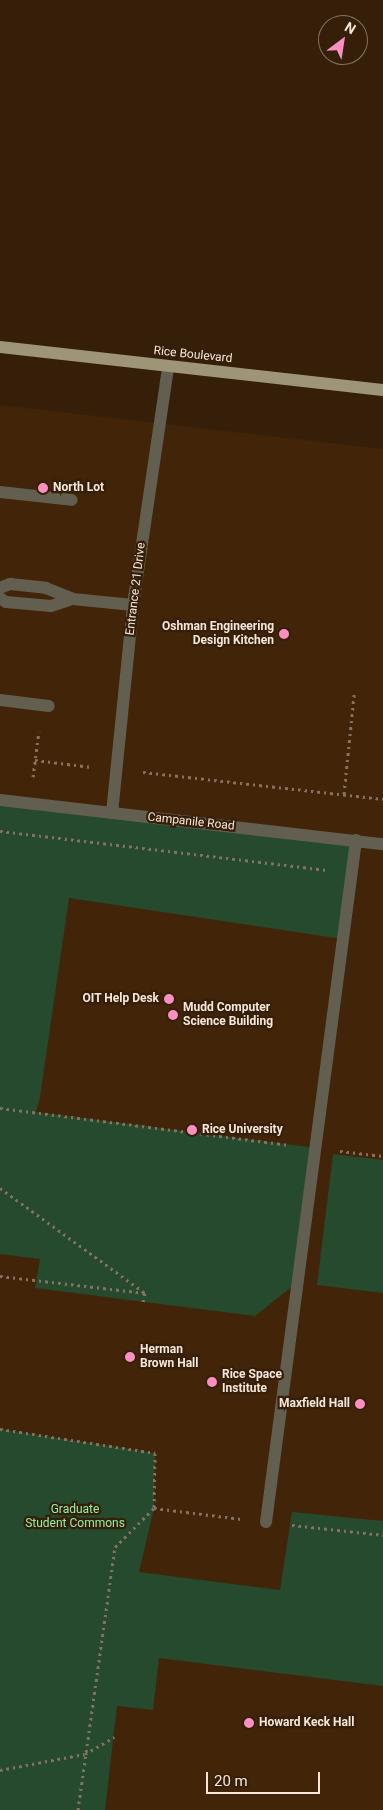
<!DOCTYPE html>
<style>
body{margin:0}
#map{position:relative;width:383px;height:1810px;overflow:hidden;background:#361f09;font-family:Roboto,sans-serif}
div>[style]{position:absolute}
.built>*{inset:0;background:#422508}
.green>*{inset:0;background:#254a2e}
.path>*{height:3px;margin-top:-1.5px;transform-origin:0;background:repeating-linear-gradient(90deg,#85715f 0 2.5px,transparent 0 6.5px)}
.minor>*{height:12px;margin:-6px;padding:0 6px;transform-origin:6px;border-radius:6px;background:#625e50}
.major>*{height:12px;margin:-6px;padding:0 6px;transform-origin:6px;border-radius:6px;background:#9e9578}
.dots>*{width:14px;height:14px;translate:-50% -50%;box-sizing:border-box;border:2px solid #361f09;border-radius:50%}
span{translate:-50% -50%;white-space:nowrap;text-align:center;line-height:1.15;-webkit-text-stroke:4.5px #361f09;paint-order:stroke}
.street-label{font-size:12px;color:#f7e7da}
.poi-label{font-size:12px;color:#f7e7da;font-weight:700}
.left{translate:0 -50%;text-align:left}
.right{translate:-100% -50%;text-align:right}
.park-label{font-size:12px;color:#91efa6}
.north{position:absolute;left:318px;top:15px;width:50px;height:50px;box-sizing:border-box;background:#361f09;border:1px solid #836f5d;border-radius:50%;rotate:31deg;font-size:14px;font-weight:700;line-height:20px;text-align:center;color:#f7e7da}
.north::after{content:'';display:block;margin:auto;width:18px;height:22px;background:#fc8fc1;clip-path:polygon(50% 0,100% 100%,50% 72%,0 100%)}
.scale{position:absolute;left:206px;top:1772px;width:114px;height:22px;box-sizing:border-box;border:2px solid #f7e7da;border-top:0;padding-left:6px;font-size:15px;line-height:18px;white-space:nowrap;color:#f7e7da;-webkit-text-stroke:4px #361f09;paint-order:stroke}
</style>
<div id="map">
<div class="built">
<div style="clip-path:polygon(0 405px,383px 449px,383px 1810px,0 1810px)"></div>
</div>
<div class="green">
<div style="clip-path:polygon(0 800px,356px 840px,343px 939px,69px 898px,40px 1097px,36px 1112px,316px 1148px,300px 1280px,255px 1316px,35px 1288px,40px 1259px,0 1254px)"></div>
<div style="clip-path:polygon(333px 1154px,383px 1160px,383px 1293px,317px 1285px)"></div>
<div style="clip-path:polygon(0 1429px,155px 1453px,154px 1508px,139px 1572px,280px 1590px,292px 1512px,383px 1521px,383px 1686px,159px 1658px,153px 1710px,117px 1706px,105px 1810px,0 1810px)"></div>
</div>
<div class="path">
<div style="left:35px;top:760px;width:57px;rotate:7deg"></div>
<div style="left:143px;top:772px;width:242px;rotate:6.4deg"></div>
<div style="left:33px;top:777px;width:46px;rotate:-82.6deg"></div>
<div style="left:344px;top:794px;width:100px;rotate:-84.2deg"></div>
<div style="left:0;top:831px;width:329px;rotate:6.8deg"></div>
<div style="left:0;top:1108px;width:292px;rotate:7.3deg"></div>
<div style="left:340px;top:1151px;width:43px;rotate:6.6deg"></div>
<div style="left:0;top:1188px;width:179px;rotate:35.9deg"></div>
<div style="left:0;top:1276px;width:146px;rotate:6.7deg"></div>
<div style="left:145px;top:1293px;width:9px;rotate:103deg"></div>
<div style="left:0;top:1429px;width:157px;rotate:8.8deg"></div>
<div style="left:155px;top:1453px;width:55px;rotate:91deg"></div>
<div style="left:292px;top:1525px;width:92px;rotate:6.3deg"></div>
<div style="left:0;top:1770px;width:86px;rotate:-10.7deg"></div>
<div style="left:85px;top:1754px;width:34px;rotate:-30deg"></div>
<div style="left:78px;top:1810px;width:266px;rotate:-82deg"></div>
<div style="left:115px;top:1547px;width:55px;rotate:-45deg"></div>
<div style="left:154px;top:1508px;width:88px;rotate:7.2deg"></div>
</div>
<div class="minor">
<div style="left:0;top:492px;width:72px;rotate:6.3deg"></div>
<div style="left:0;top:588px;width:11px;rotate:-22deg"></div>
<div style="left:10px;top:584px;width:36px;rotate:6deg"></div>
<div style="left:46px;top:588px;width:29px;rotate:22deg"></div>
<div style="left:73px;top:599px;width:60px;rotate:5.7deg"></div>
<div style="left:0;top:598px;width:7px;rotate:34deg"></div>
<div style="left:6px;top:602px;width:45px;rotate:5.1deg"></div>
<div style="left:51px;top:606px;width:23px;rotate:-18deg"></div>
<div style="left:0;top:700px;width:49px;rotate:7deg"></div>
<div style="left:0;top:800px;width:386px;rotate:6.6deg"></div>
<div style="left:112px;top:813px;width:209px;rotate:-84.2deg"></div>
<div style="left:133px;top:605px;width:241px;rotate:-81.6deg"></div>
<div style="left:266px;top:1522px;width:688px;rotate:-82.48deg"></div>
</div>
<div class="major">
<div style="left:0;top:347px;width:385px;rotate:6.4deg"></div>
</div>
<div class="dots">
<div style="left:43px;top:488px;background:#fc8fc1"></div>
<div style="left:284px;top:634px;background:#fc8fc1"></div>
<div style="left:169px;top:999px;background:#fc8fc1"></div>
<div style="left:173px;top:1015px;background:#fc8fc1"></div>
<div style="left:192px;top:1130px;background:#fc8fc1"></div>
<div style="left:130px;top:1357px;background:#fc8fc1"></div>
<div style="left:212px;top:1382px;background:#fc8fc1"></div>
<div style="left:360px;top:1404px;background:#fc8fc1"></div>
<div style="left:249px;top:1723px;background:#fc8fc1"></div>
</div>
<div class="street-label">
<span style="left:193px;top:355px;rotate:6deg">Rice Boulevard</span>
<span style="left:136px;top:589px;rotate:-83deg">Entrance 21 Drive</span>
<span style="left:191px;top:822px;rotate:6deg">Campanile Road</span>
</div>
<div class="poi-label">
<span class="left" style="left:53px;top:488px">North Lot</span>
<span class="right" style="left:274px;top:634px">Oshman Engineering<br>Design Kitchen</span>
<span class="right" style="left:159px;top:999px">OIT Help Desk</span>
<span class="left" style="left:183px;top:1015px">Mudd Computer<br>Science Building</span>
<span class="left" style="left:202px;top:1130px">Rice University</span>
<span class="left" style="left:140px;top:1357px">Herman<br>Brown Hall</span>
<span class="left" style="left:222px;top:1382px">Rice Space<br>Institute</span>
<span class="right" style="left:350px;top:1404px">Maxfield Hall</span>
<span class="left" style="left:259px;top:1723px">Howard Keck Hall</span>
</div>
<div class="park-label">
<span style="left:75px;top:1517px">Graduate<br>Student Commons</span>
</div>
<div class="north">N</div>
<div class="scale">20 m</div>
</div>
